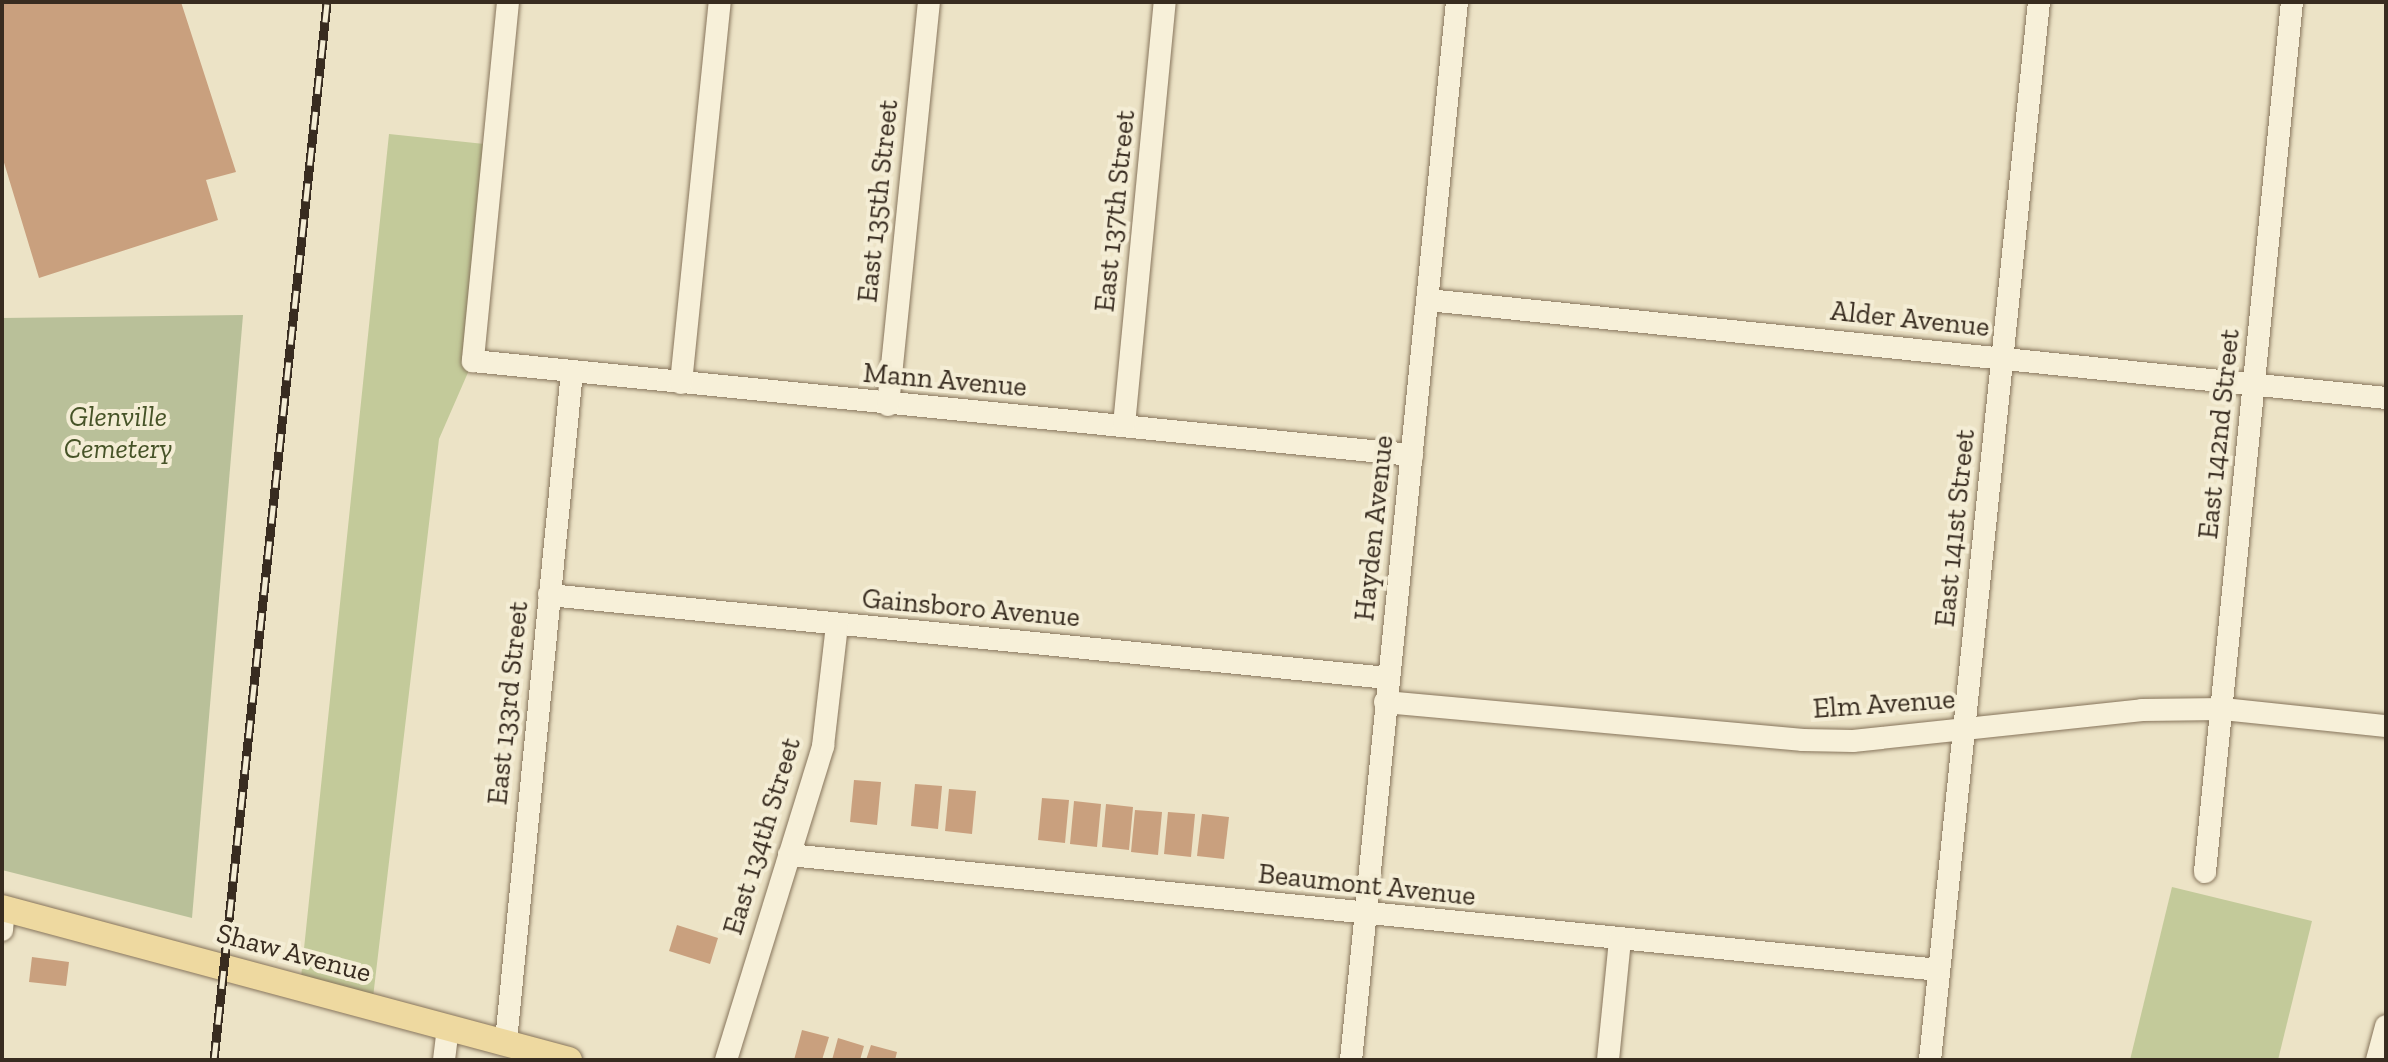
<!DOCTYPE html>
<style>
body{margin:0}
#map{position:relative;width:2388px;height:1062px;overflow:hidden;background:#ece3c6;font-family:"Zilla Slab",serif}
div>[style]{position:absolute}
.green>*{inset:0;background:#c3ca9a}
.cemetery>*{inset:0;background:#b9c099}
.building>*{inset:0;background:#c9a07e}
.roads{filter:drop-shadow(0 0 2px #87755c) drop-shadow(0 0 2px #87755c)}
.minor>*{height:22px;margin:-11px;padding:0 11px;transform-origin:11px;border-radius:11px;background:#f7f0d9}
.major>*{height:26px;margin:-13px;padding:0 13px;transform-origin:13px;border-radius:13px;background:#eed9a0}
.rail>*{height:9px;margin-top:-4.5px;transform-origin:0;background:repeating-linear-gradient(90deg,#f4edd5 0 18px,#382c20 0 36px);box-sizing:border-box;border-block:2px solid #382c20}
span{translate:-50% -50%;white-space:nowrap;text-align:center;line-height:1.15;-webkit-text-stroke:8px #f4edd5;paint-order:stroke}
.street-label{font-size:28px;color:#382c20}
.park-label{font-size:28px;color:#465327;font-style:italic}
.frame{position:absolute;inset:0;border:4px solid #382c20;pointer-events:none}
</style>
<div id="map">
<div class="green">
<div style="clip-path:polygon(389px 134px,494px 145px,473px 361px,439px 439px,372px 1006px,300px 987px)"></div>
<div style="clip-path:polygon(2172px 887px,2312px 921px,2278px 1060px,2130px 1060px)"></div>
</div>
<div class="cemetery">
<div style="clip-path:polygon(243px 315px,192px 918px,2px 870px,2px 318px)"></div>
</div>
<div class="building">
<div style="clip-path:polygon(2px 2px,181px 2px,236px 172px,206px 180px,218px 220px,39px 278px,2px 156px)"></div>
<div style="clip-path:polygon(854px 780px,881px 782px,877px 825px,850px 822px)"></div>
<div style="clip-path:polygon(915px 784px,942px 786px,938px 829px,911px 826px)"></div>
<div style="clip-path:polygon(949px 789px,976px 791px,972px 834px,945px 831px)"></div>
<div style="clip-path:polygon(1042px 798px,1069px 800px,1065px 843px,1038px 840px)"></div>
<div style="clip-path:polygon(1074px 801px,1101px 804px,1097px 847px,1070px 844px)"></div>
<div style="clip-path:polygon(1106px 804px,1133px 807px,1129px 850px,1102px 847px)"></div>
<div style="clip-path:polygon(1135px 810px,1162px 812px,1158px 855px,1131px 852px)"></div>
<div style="clip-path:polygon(1168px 812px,1195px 814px,1191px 857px,1164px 854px)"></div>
<div style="clip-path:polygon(1202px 814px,1229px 817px,1224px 859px,1197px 856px)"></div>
<div style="clip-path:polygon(677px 925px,718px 938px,710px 964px,669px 951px)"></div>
<div style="clip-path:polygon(32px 957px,69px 962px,66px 986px,29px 982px)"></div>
<div style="clip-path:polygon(802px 1030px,829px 1037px,822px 1060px,794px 1060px)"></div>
<div style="clip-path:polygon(838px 1038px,864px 1046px,860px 1060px,832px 1060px)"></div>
<div style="clip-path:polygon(871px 1045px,897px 1052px,895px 1060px,866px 1060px)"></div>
</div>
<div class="roads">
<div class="minor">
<div style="left:508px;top:2px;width:361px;rotate:95.6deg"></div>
<div style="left:473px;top:361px;width:944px;rotate:5.72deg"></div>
<div style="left:1428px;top:300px;width:963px;rotate:5.84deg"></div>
<div style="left:681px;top:383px;width:383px;rotate:-84.2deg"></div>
<div style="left:888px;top:405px;width:405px;rotate:-84.2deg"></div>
<div style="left:1124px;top:425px;width:425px;rotate:-84.5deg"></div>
<div style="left:549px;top:595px;width:843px;rotate:5.65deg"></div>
<div style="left:1385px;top:702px;width:420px;rotate:5.2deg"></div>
<div style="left:1803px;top:740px;width:50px;rotate:1.1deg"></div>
<div style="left:1853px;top:741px;width:291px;rotate:-6.1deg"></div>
<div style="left:2142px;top:710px;width:81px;rotate:-0.7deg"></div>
<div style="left:2223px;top:709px;width:164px;rotate:6deg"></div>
<div style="left:789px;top:855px;width:1156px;rotate:5.71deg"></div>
<div style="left:2205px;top:872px;width:874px;rotate:-84.29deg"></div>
<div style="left:2px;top:930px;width:21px;rotate:-85deg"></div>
<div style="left:506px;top:1041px;width:673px;rotate:-84.37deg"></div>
<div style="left:444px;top:1060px;width:33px;rotate:-83deg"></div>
<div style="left:726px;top:1060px;width:329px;rotate:-72.8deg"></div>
<div style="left:823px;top:746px;width:122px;rotate:-83.4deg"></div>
<div style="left:1351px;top:1060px;width:1063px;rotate:-84.28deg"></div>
<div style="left:1608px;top:1060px;width:122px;rotate:-84.3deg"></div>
<div style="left:1930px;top:1060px;width:1064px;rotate:-84.12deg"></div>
<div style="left:2377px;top:1060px;width:35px;rotate:-75deg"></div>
</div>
<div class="major">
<div style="left:2px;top:908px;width:587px;rotate:15.01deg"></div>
</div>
</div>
<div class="rail">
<div style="left:214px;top:1060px;width:1064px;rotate:-83.9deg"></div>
</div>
<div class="street-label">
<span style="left:878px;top:201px;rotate:-84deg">East 135th Street</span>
<span style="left:1115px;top:211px;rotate:-84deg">East 137th Street</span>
<span style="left:1910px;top:319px;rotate:6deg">Alder Avenue</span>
<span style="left:945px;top:380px;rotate:5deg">Mann Avenue</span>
<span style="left:2219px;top:434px;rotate:-84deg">East 142nd Street</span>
<span style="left:1374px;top:528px;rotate:-84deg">Hayden Avenue</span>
<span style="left:1955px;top:528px;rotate:-84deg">East 141st Street</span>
<span style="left:971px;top:608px;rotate:5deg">Gainsboro Avenue</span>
<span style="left:508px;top:703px;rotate:-84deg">East 133rd Street</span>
<span style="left:1884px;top:704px;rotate:-4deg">Elm Avenue</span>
<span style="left:762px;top:836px;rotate:-73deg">East 134th Street</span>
<span style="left:1367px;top:885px;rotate:6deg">Beaumont Avenue</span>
<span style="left:294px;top:953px;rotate:15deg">Shaw Avenue</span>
</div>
<div class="park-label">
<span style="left:118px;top:433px">Glenville<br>Cemetery</span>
</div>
<div class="frame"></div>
</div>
